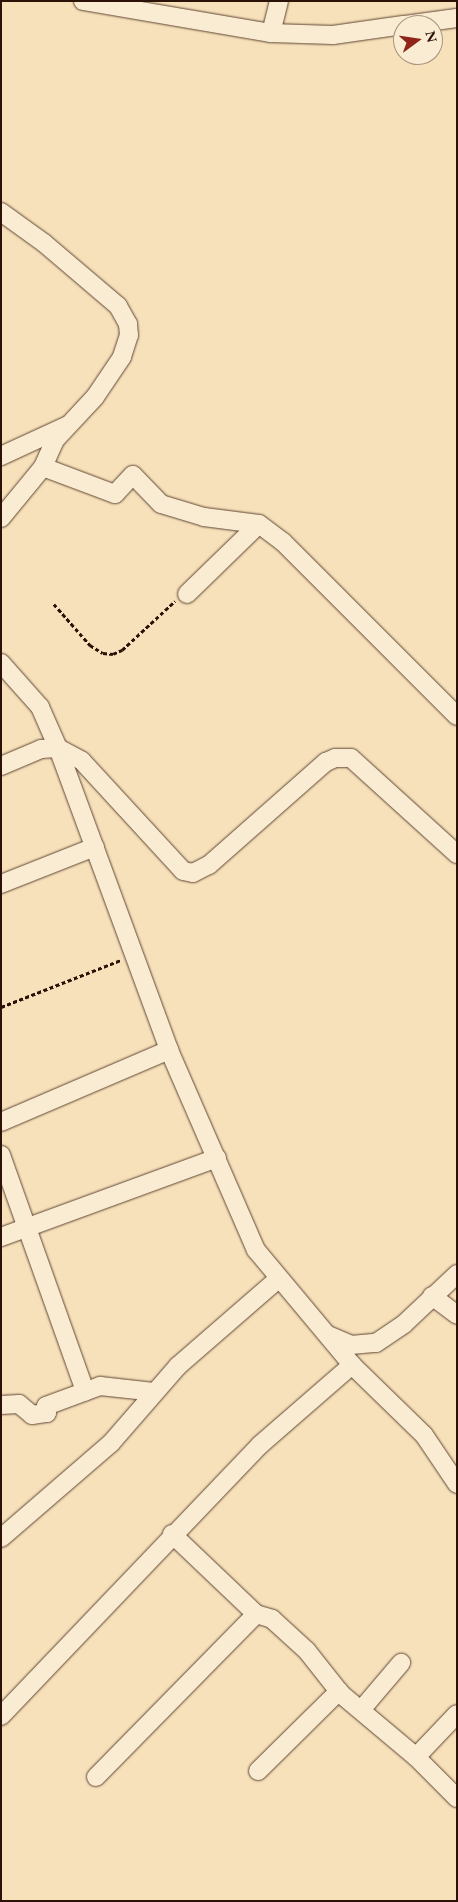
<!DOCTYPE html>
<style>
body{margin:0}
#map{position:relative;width:458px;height:1902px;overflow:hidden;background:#f7e1ba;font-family:"EB Garamond",serif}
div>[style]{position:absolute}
.path>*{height:2.5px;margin-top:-1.25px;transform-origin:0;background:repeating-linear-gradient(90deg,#2c1107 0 4px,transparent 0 6.5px)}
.roads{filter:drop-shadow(0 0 1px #5f4534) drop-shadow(0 0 1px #5f4534)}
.minor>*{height:18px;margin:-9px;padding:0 9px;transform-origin:9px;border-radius:9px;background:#faecd2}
span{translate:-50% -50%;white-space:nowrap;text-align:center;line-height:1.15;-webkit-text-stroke:4px #faecd2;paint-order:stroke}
.frame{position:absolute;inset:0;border:2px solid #2c1107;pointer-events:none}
.north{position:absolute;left:393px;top:15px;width:50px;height:50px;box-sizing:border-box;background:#faecd2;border:1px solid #a89481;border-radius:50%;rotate:76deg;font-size:14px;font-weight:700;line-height:20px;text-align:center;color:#2c1107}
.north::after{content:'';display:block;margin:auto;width:18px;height:22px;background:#8f2418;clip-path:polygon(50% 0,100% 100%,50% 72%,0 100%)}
</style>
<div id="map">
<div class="path">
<div style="left:54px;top:604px;width:55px;rotate:48.7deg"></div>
<div style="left:90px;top:645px;width:15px;rotate:32deg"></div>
<div style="left:103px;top:653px;width:10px;rotate:6deg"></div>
<div style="left:113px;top:654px;width:10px;rotate:-24deg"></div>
<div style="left:122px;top:650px;width:72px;rotate:-42.8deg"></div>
<div style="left:1px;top:1007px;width:129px;rotate:-21.4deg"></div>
</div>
<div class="roads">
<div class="minor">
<div style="left:83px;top:1px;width:191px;rotate:9.7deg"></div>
<div style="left:271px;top:33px;width:62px;rotate:1.8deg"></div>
<div style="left:333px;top:35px;width:71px;rotate:-8.1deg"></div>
<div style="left:405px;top:25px;width:52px;rotate:-7.7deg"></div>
<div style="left:271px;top:33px;width:33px;rotate:-76deg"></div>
<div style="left:1px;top:212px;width:53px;rotate:35.8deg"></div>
<div style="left:44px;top:243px;width:97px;rotate:40.4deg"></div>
<div style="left:118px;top:306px;width:21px;rotate:61deg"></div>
<div style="left:128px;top:324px;width:11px;rotate:85deg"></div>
<div style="left:129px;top:335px;width:23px;rotate:108deg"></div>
<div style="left:122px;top:357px;width:48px;rotate:124deg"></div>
<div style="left:95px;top:397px;width:59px;rotate:132.9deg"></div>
<div style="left:55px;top:440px;width:30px;rotate:114deg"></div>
<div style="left:43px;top:467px;width:66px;rotate:129.5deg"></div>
<div style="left:1px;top:456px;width:72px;rotate:-24.8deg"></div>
<div style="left:43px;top:467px;width:77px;rotate:20.6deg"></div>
<div style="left:115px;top:494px;width:26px;rotate:-47deg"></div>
<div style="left:133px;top:475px;width:40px;rotate:46deg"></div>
<div style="left:161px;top:504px;width:45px;rotate:16.8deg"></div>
<div style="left:204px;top:517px;width:55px;rotate:7.3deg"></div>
<div style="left:259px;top:524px;width:30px;rotate:37deg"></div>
<div style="left:283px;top:542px;width:246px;rotate:45deg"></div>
<div style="left:187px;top:594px;width:100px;rotate:-44.2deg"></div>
<div style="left:1px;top:663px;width:59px;rotate:48.4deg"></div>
<div style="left:40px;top:707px;width:45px;rotate:66.3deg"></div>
<div style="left:58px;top:748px;width:322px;rotate:69.8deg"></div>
<div style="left:169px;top:1050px;width:218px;rotate:66.5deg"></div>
<div style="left:256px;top:1250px;width:150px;rotate:50.1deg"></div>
<div style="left:352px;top:1365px;width:100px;rotate:44.2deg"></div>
<div style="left:424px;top:1435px;width:59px;rotate:56deg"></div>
<div style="left:1px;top:766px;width:43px;rotate:-23deg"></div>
<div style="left:41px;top:749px;width:17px;rotate:-3deg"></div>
<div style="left:58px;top:748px;width:27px;rotate:28deg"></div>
<div style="left:82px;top:761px;width:149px;rotate:47.4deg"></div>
<div style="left:183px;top:871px;width:10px;rotate:11deg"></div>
<div style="left:193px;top:873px;width:18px;rotate:-27deg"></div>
<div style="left:209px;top:865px;width:156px;rotate:-41.4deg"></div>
<div style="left:326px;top:762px;width:10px;rotate:-24deg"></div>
<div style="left:335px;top:758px;width:16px"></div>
<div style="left:351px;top:758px;width:143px;rotate:42.2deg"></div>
<div style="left:1px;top:884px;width:101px;rotate:-21.5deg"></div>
<div style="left:1px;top:1122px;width:183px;rotate:-23.2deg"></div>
<div style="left:1px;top:1155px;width:251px;rotate:70.4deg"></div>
<div style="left:1px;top:1237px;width:230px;rotate:-20.1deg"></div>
<div style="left:432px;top:1296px;width:31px;rotate:37deg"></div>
<div style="left:328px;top:1335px;width:25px;rotate:23deg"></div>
<div style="left:351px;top:1345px;width:25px;rotate:-5deg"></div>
<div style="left:376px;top:1343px;width:34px;rotate:-34deg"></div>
<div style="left:404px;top:1324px;width:73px;rotate:-43.3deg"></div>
<div style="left:1px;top:1405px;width:18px;rotate:-3deg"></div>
<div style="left:19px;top:1404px;width:17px;rotate:40deg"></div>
<div style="left:32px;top:1415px;width:15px;rotate:-8deg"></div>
<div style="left:47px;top:1413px;width:7px;rotate:-98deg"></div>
<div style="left:46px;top:1406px;width:58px;rotate:-20.3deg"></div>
<div style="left:100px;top:1386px;width:54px;rotate:6.3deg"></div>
<div style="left:172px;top:1534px;width:116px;rotate:43.6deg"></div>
<div style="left:256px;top:1614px;width:17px;rotate:17deg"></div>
<div style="left:272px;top:1619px;width:47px;rotate:42.4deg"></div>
<div style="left:307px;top:1651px;width:55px;rotate:51.7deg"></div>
<div style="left:341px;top:1694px;width:98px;rotate:40deg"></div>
<div style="left:416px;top:1757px;width:58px;rotate:45deg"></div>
<div style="left:1px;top:1538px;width:145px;rotate:-40.8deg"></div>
<div style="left:111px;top:1443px;width:102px;rotate:-49deg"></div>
<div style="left:178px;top:1366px;width:133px;rotate:-41deg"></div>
<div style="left:361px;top:1710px;width:62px;rotate:-49.6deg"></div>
<div style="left:1px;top:1716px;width:375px;rotate:-46.3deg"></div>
<div style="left:260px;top:1445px;width:122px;rotate:-41deg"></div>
<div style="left:416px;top:1757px;width:59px;rotate:-46.4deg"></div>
<div style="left:258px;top:1771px;width:114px;rotate:-44.6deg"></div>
<div style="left:96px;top:1777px;width:228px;rotate:-45.5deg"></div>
</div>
</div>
<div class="frame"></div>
<div class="north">N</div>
</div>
